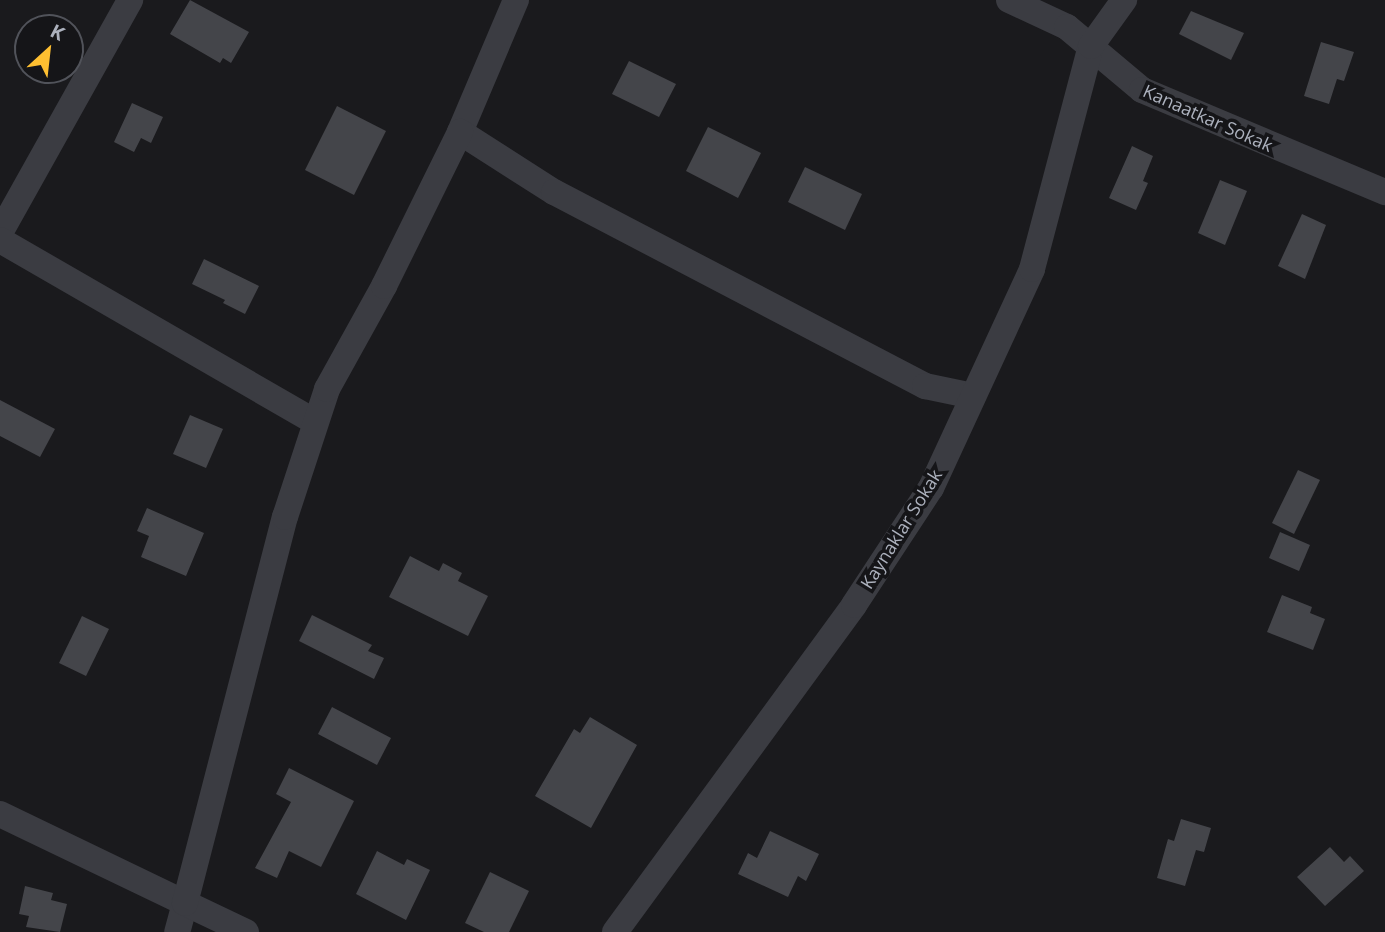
<!DOCTYPE html>
<style>
body{margin:0}
#map{position:relative;width:1385px;height:932px;overflow:hidden;background:#1a1a1d;font-family:"Open Sans",sans-serif}
div>[style]{position:absolute}
.building>*{inset:0;background:#44454a}
.minor>*{height:26px;margin:-13px;padding:0 13px;transform-origin:13px;border-radius:13px;background:#3b3c42}
span{translate:-50% -50%;white-space:nowrap;text-align:center;line-height:1.15;-webkit-text-stroke:7px #151518;paint-order:stroke}
.street-label{font-size:18px;color:#acb1bd}
.north{position:absolute;left:14px;top:14px;width:70px;height:70px;box-sizing:border-box;background:#151518;border:2px solid #51535a;border-radius:50%;rotate:27deg;font-size:19px;font-weight:700;line-height:28px;text-align:center;color:#acb1bd}
.north::after{content:'';display:block;margin:auto;width:24px;height:32px;background:#febf31;clip-path:polygon(50% 0,100% 100%,50% 72%,0 100%)}
</style>
<div id="map">
<div class="building">
<div style="clip-path:polygon(190px 0,249px 32px,231px 63px,223px 58px,220px 63px,170px 34px)"></div>
<div style="clip-path:polygon(1191px 11px,1244px 33px,1231px 60px,1179px 34px)"></div>
<div style="clip-path:polygon(1321px 42px,1354px 52px,1344px 81px,1337px 79px,1329px 104px,1304px 96px)"></div>
<div style="clip-path:polygon(629px 61px,676px 84px,659px 117px,612px 94px)"></div>
<div style="clip-path:polygon(132px 103px,163px 117px,151px 143px,141px 138px,134px 152px,114px 142px)"></div>
<div style="clip-path:polygon(337px 106px,386px 131px,354px 195px,305px 170px)"></div>
<div style="clip-path:polygon(708px 127px,761px 153px,738px 198px,686px 171px)"></div>
<div style="clip-path:polygon(1132px 146px,1153px 156px,1143px 181px,1148px 183px,1136px 210px,1109px 198px)"></div>
<div style="clip-path:polygon(805px 167px,862px 194px,845px 230px,788px 202px)"></div>
<div style="clip-path:polygon(1220px 180px,1247px 191px,1225px 245px,1198px 233px)"></div>
<div style="clip-path:polygon(1302px 214px,1326px 225px,1305px 279px,1278px 266px)"></div>
<div style="clip-path:polygon(204px 259px,259px 286px,245px 314px,223px 303px,225px 300px,192px 284px)"></div>
<div style="clip-path:polygon(0 400px,55px 429px,40px 457px,0 436px)"></div>
<div style="clip-path:polygon(190px 415px,223px 429px,206px 468px,173px 454px)"></div>
<div style="clip-path:polygon(1298px 470px,1320px 480px,1294px 534px,1272px 523px)"></div>
<div style="clip-path:polygon(147px 508px,204px 533px,186px 576px,141px 557px,149px 536px,137px 531px)"></div>
<div style="clip-path:polygon(1280px 532px,1310px 545px,1299px 571px,1269px 558px)"></div>
<div style="clip-path:polygon(410px 556px,439px 571px,443px 563px,462px 573px,458px 581px,488px 596px,468px 636px,389px 597px)"></div>
<div style="clip-path:polygon(1282px 595px,1312px 607px,1310px 613px,1325px 619px,1313px 650px,1267px 632px)"></div>
<div style="clip-path:polygon(312px 615px,372px 645px,368px 651px,384px 658px,374px 679px,299px 641px)"></div>
<div style="clip-path:polygon(82px 616px,109px 629px,86px 676px,59px 663px)"></div>
<div style="clip-path:polygon(332px 707px,391px 738px,377px 765px,318px 734px)"></div>
<div style="clip-path:polygon(590px 717px,637px 745px,591px 828px,535px 796px,574px 729px,580px 733px)"></div>
<div style="clip-path:polygon(289px 768px,354px 801px,321px 867px,289px 851px,277px 878px,255px 868px,291px 802px,276px 794px)"></div>
<div style="clip-path:polygon(1181px 819px,1211px 828px,1204px 852px,1196px 850px,1185px 886px,1157px 878px,1168px 839px,1174px 841px)"></div>
<div style="clip-path:polygon(770px 831px,819px 854px,806px 881px,798px 876px,788px 897px,738px 874px,748px 853px,757px 858px)"></div>
<div style="clip-path:polygon(1330px 847px,1344px 862px,1350px 856px,1364px 871px,1325px 906px,1297px 877px)"></div>
<div style="clip-path:polygon(377px 851px,404px 865px,407px 859px,430px 870px,406px 920px,356px 894px)"></div>
<div style="clip-path:polygon(490px 872px,529px 891px,509px 932px,484px 932px,465px 923px)"></div>
<div style="clip-path:polygon(25px 886px,53px 893px,51px 900px,67px 904px,60px 932px,26px 927px,29px 916px,19px 914px)"></div>
</div>
<div class="minor">
<div style="left:516px;top:0;width:143px;rotate:113deg"></div>
<div style="left:460px;top:132px;width:112px;rotate:32.6deg"></div>
<div style="left:554px;top:192px;width:419px;rotate:27.6deg"></div>
<div style="left:925px;top:386px;width:49px;rotate:11.8deg"></div>
<div style="left:1009px;top:0;width:64px;rotate:25deg"></div>
<div style="left:1067px;top:27px;width:98px;rotate:40deg"></div>
<div style="left:1142px;top:90px;width:264px;rotate:22.8deg"></div>
<div style="left:0;top:233px;width:267px;rotate:-60.8deg"></div>
<div style="left:0;top:240px;width:364px;rotate:30deg"></div>
<div style="left:0;top:814px;width:205px;rotate:25.7deg"></div>
<div style="left:185px;top:903px;width:30px;rotate:105deg"></div>
<div style="left:246px;top:932px;width:68px;rotate:-154.6deg"></div>
<div style="left:185px;top:903px;width:399px;rotate:-75.5deg"></div>
<div style="left:285px;top:517px;width:135px;rotate:-71.8deg"></div>
<div style="left:327px;top:389px;width:118px;rotate:-61deg"></div>
<div style="left:384px;top:286px;width:172px;rotate:-63.7deg"></div>
<div style="left:615px;top:932px;width:405px;rotate:-53.8deg"></div>
<div style="left:854px;top:605px;width:140px;rotate:-56.7deg"></div>
<div style="left:931px;top:488px;width:241px;rotate:-65.2deg"></div>
<div style="left:1032px;top:269px;width:231px;rotate:-75.2deg"></div>
<div style="left:1091px;top:46px;width:57px;rotate:-54.3deg"></div>
</div>
<div class="street-label">
<span style="left:1208px;top:118px;rotate:24deg">Kanaatkar Sokak</span>
<span style="left:901px;top:529px;rotate:-58deg">Kaynaklar Sokak</span>
</div>
<div class="north">K</div>
</div>
